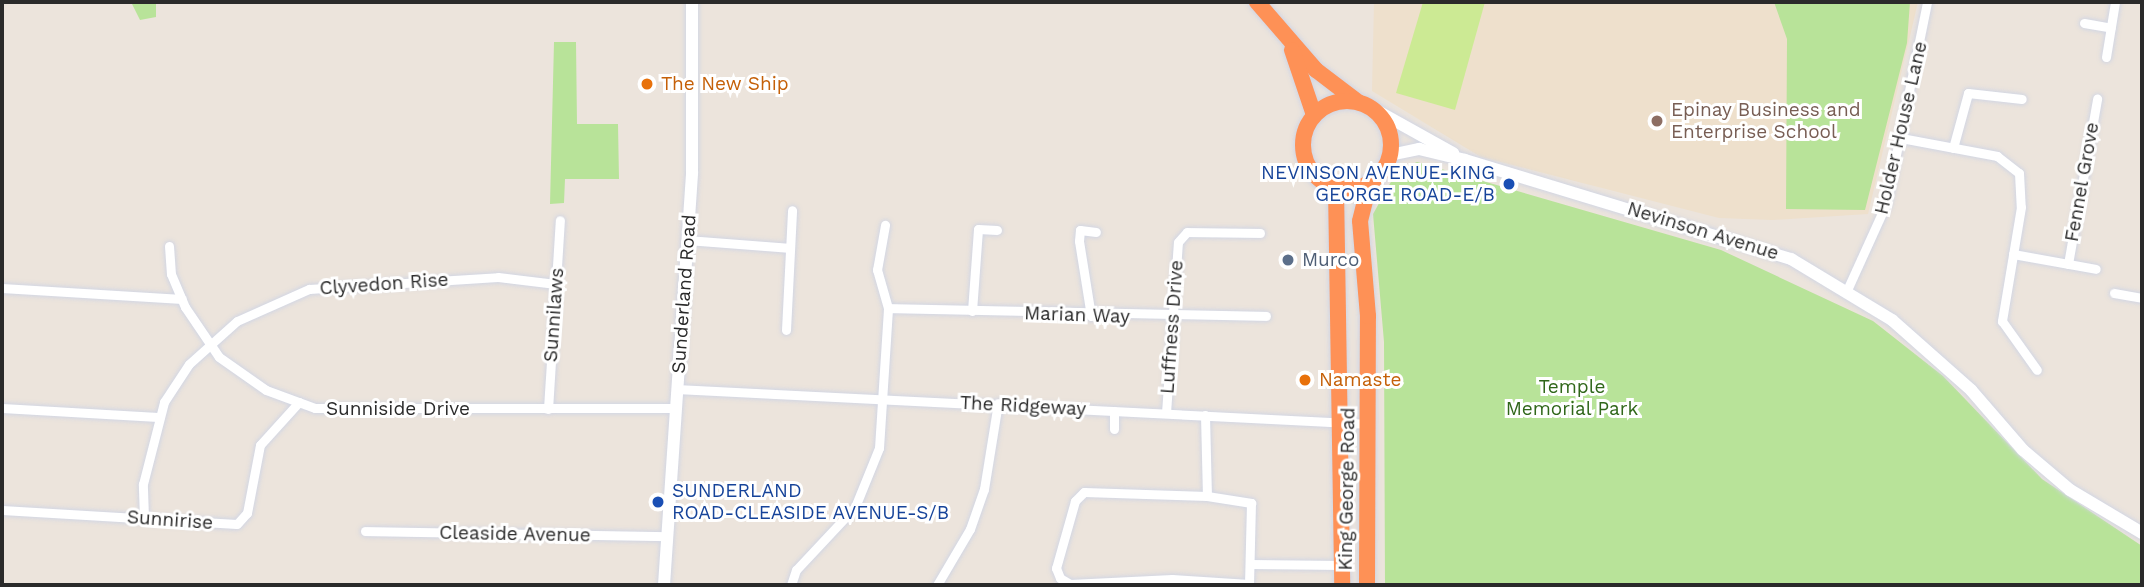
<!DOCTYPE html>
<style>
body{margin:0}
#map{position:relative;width:2144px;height:587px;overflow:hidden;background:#ece4dc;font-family:"Work Sans",sans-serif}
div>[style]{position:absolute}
.education>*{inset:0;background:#eee0cc}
.green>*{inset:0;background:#b8e399}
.pitch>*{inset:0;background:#ccea94}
.roads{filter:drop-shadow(0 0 2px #d2d6e3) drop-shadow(0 0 2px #d2d6e3)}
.street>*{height:9px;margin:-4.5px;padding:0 4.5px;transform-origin:4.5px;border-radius:4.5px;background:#fff}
.secondary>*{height:12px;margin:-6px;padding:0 6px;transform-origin:6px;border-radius:6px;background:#fff}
.highway>*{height:16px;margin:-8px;padding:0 8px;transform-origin:8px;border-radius:8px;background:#fe9156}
.highway>.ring{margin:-8px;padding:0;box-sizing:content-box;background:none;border:16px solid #fe9156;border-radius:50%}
.dots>*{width:19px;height:19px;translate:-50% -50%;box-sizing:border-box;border:4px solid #fff;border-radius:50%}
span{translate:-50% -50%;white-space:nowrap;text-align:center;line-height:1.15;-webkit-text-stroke:6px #fff;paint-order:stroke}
.food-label{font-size:19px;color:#c56008}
.left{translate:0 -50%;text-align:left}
.education-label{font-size:19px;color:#785e54}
.street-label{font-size:19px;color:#2a2a2a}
.transit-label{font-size:19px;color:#164399}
.right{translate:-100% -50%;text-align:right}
.service-label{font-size:19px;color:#4e5e75}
.park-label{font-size:19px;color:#30671a}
.frame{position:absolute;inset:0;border:4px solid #2a2a2a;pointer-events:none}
</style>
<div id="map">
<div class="education">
<div style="clip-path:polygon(1374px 2px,1918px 2px,1868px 214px,1772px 220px,1719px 218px,1481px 157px,1372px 91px)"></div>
</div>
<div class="green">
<div style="clip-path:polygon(131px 2px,156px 2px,156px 17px,140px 20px)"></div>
<div style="clip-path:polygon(1774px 2px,1910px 2px,1907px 43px,1865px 210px,1786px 209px,1787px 39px)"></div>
<div style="clip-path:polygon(554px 42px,576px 42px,577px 124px,618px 124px,619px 179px,565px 179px,564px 203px,550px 204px)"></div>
<div style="clip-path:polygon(1417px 162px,1721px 250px,1873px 321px,1943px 376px,2042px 479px,2142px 546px,2142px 585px,1385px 585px,1384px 342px,1373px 214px,1397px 171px)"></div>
</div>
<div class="pitch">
<div style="clip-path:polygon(1423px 2px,1485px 2px,1455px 110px,1396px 93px)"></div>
</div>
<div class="roads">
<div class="street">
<div style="left:2084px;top:23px;width:27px;rotate:10deg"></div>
<div style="left:2106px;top:57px;width:56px;rotate:-80.7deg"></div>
<div style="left:1901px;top:138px;width:98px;rotate:10.6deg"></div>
<div style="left:1997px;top:156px;width:28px;rotate:38deg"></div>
<div style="left:2019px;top:173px;width:34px;rotate:87deg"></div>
<div style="left:2021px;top:207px;width:116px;rotate:99.5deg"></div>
<div style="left:2002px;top:321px;width:60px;rotate:54.5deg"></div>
<div style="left:1953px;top:148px;width:57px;rotate:-74.7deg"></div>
<div style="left:1968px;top:93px;width:54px;rotate:6.3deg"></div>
<div style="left:688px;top:240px;width:102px;rotate:4.5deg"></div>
<div style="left:169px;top:246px;width:28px;rotate:86deg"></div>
<div style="left:171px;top:274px;width:36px;rotate:67deg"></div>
<div style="left:185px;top:307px;width:60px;rotate:55.8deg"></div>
<div style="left:219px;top:357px;width:57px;rotate:35.1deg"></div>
<div style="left:266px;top:390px;width:52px;rotate:20.2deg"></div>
<div style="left:315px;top:408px;width:358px"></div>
<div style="left:2013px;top:254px;width:84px;rotate:10.2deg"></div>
<div style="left:2068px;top:264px;width:168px;rotate:-80deg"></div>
<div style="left:2px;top:288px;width:180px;rotate:3.5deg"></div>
<div style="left:1847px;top:290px;width:94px;rotate:-65.6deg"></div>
<div style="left:1886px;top:204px;width:206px;rotate:-78.5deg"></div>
<div style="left:2114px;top:293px;width:28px;rotate:10deg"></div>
<div style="left:888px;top:308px;width:378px;rotate:1.2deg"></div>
<div style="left:972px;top:311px;width:82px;rotate:-85.8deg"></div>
<div style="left:978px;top:229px;width:19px;rotate:3deg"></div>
<div style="left:1091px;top:316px;width:76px;rotate:-99.1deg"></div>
<div style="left:1079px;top:241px;width:11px;rotate:-85deg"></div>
<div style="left:1080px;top:230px;width:16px;rotate:7deg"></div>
<div style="left:786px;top:330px;width:120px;rotate:-87.1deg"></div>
<div style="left:676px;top:389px;width:695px;rotate:2.89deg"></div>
<div style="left:2px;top:408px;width:156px;rotate:3.3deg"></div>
<div style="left:548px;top:409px;width:189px;rotate:-86.4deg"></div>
<div style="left:1166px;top:413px;width:171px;rotate:-86deg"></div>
<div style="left:1178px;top:242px;width:13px;rotate:-48deg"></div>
<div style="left:1187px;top:232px;width:73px;rotate:0.8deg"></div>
<div style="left:1205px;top:415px;width:81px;rotate:88.6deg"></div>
<div style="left:1207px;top:496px;width:45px;rotate:9deg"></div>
<div style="left:1251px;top:503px;width:82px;rotate:91.4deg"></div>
<div style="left:1114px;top:429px;width:18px;rotate:-90deg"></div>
<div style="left:1207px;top:496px;width:123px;rotate:-178.1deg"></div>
<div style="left:1084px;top:492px;width:13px;rotate:135deg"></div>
<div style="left:1075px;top:501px;width:70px;rotate:105.8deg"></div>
<div style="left:1056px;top:568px;width:11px;rotate:68deg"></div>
<div style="left:1060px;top:578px;width:12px;rotate:31deg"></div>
<div style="left:1070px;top:584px;width:102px;rotate:-2.8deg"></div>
<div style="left:1172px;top:579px;width:77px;rotate:3.7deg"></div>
<div style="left:2px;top:510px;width:235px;rotate:3.4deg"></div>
<div style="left:237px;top:524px;width:15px;rotate:-48deg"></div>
<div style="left:247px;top:513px;width:69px;rotate:-79.2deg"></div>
<div style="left:260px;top:445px;width:58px;rotate:-47.8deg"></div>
<div style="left:144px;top:518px;width:34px;rotate:-92deg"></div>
<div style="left:143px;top:484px;width:85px;rotate:-75.6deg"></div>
<div style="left:164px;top:402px;width:45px;rotate:-56.7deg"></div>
<div style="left:189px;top:364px;width:64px;rotate:-41.9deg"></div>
<div style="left:237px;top:321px;width:79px;rotate:-24deg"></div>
<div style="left:309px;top:289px;width:189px;rotate:-3.6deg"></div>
<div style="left:498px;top:277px;width:58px;rotate:6.9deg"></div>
<div style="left:365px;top:531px;width:300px;rotate:1deg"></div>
<div style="left:1250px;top:564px;width:92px;rotate:0.6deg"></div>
<div style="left:791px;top:585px;width:16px;rotate:-72deg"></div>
<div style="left:796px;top:570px;width:86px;rotate:-46.9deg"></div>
<div style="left:855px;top:507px;width:64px;rotate:-67.9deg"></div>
<div style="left:879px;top:448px;width:140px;rotate:-86.3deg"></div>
<div style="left:888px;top:308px;width:40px;rotate:-106deg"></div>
<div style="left:877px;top:270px;width:46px;rotate:-79.9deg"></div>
<div style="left:937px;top:585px;width:65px;rotate:-59.5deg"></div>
<div style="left:970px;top:529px;width:42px;rotate:-70.7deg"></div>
<div style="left:984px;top:489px;width:87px;rotate:-80.8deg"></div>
</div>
<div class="secondary">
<div style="left:1372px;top:108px;width:93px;rotate:29.1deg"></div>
<div style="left:1390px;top:155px;width:30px;rotate:-12deg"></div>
<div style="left:1419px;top:149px;width:47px;rotate:13.4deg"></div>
<div style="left:1465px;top:160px;width:341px;rotate:16.9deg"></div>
<div style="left:1791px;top:259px;width:118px;rotate:31.1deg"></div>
<div style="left:1892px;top:320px;width:106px;rotate:41.5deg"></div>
<div style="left:1971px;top:390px;width:79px;rotate:49.1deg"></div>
<div style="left:2023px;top:450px;width:62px;rotate:40.4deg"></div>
<div style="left:2070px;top:490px;width:84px;rotate:30.8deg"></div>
<div style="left:664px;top:585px;width:414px;rotate:-86.1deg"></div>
<div style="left:692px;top:172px;width:170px;rotate:-90deg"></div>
</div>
<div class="highway">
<div style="left:1257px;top:2px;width:90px;rotate:49.1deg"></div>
<div style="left:1316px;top:70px;width:53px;rotate:37.3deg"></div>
<div style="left:1292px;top:50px;width:69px;rotate:71.3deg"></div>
<div class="ring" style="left:1303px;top:101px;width:72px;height:72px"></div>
<div style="left:1336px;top:188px;width:397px;rotate:89.1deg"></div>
<div style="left:1367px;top:585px;width:269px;rotate:-89.8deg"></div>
<div style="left:1368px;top:316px;width:95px;rotate:-94.8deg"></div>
<div style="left:1360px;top:221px;width:38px;rotate:-76deg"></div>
</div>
</div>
<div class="dots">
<div style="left:647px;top:84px;background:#e8710a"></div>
<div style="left:1657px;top:121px;background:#8d6e63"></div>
<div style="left:1509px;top:184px;background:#1a4fb4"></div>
<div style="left:1288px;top:260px;background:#5c6f8a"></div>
<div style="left:1305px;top:380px;background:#e8710a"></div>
<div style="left:658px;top:502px;background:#1a4fb4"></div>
</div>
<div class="food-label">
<span class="left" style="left:661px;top:84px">The New Ship</span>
<span class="left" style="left:1319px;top:380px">Namaste</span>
</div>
<div class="education-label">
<span class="left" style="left:1671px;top:121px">Epinay Business and<br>Enterprise School</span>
</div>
<div class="street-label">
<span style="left:1901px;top:128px;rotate:-77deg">Holder House Lane</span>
<span style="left:2082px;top:182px;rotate:-80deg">Fennel Grove</span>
<span style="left:1703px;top:231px;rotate:17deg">Nevinson Avenue</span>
<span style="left:384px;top:284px;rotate:-4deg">Clyvedon Rise</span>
<span style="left:684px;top:294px;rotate:-86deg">Sunderland Road</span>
<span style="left:554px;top:315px;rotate:-86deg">Sunnilaws</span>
<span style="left:1077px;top:315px;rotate:2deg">Marian Way</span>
<span style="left:1172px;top:327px;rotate:-86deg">Luffness Drive</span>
<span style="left:1023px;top:406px;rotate:3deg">The Ridgeway</span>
<span style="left:398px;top:409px">Sunniside Drive</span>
<span style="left:1347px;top:489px;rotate:-89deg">King George Road</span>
<span style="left:170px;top:520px;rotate:4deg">Sunnirise</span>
<span style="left:515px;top:534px;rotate:1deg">Cleaside Avenue</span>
</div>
<div class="transit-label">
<span class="right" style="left:1495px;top:184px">NEVINSON AVENUE-KING<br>GEORGE ROAD-E/B</span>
<span class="left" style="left:672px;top:502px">SUNDERLAND<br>ROAD-CLEASIDE AVENUE-S/B</span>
</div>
<div class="service-label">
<span class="left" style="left:1302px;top:260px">Murco</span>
</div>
<div class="park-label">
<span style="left:1572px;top:398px">Temple<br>Memorial Park</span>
</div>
<div class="frame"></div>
</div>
